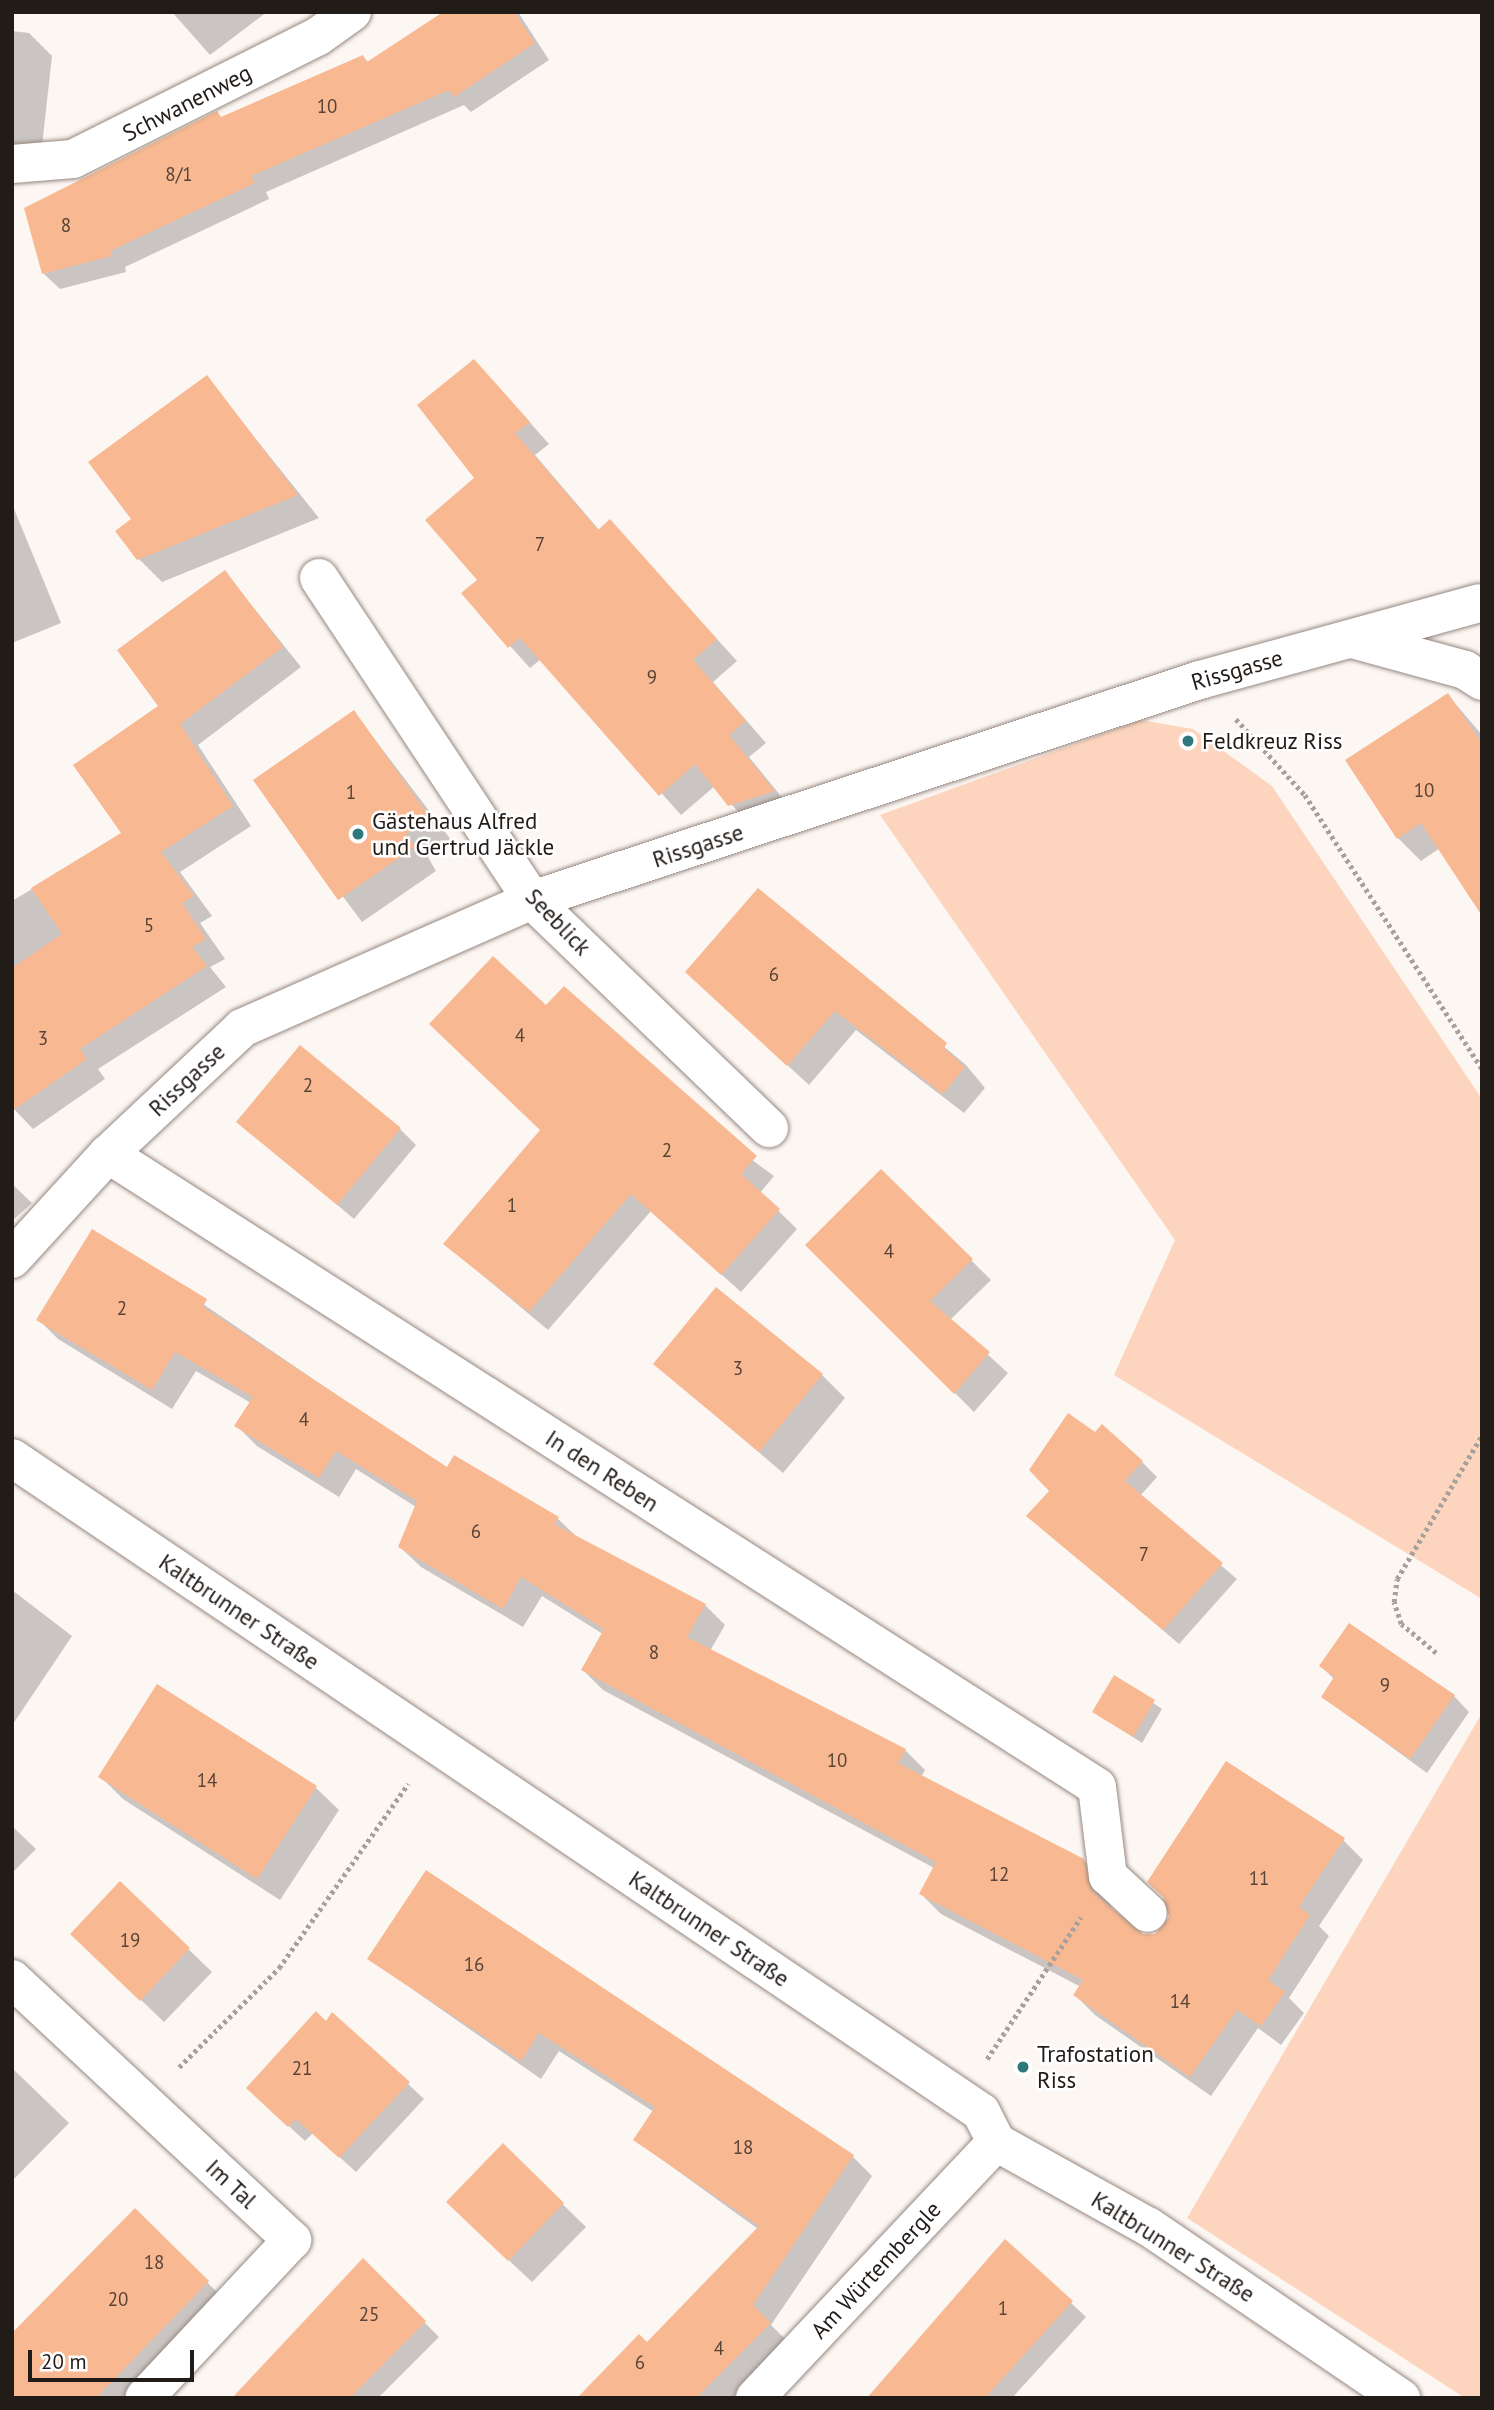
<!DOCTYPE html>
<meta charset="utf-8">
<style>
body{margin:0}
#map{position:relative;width:1494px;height:2410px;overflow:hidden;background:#fdf7f3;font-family:"PT Sans",sans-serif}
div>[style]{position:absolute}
.green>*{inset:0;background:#fdd5be}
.shadow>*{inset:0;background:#0003}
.building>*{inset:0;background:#f8b892}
.path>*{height:4.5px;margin-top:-2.25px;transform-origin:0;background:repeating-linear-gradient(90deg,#a7a19d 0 3.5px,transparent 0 7px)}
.roads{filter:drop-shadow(0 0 2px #968880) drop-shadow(0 0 2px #968880)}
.minor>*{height:38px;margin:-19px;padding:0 19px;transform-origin:19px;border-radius:19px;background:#fff}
.dots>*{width:19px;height:19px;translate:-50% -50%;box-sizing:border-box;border:4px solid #fff;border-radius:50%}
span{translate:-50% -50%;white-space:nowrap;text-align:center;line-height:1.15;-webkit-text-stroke:5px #fff;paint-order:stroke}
.number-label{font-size:19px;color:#584337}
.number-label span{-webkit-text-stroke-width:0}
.street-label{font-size:23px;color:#221c19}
.poi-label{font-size:23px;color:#221c19}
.left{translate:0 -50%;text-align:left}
.frame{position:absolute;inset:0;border:14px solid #221c19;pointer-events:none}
.scale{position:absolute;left:28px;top:2350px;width:166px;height:32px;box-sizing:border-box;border:4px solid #221c19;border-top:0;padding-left:9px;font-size:21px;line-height:24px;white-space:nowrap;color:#221c19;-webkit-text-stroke:5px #fff;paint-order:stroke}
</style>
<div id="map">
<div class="green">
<div style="clip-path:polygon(1141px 720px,1193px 729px,1272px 786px,1482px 1099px,1482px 1599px,1114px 1375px,1175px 1240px,880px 815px)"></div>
<div style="clip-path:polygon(1482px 1713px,1482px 2398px,1465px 2398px,1187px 2218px)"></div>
</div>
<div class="shadow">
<div style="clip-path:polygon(172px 12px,267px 12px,210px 55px)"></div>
<div style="clip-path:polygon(446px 12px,518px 12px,549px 60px,471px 112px,464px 105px,266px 192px,269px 199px,125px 267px,126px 272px,60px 289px,44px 274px,26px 209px,363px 57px,369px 63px)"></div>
<div style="clip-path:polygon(12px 31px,29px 33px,52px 56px,40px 164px,12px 148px)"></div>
<div style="clip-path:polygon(207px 378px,319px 518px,162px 582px,139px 559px,133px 519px)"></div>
<div style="clip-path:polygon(495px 383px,549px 444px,535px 455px,600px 531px,610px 522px,737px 661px,713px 682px,766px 743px,749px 757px,794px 812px,751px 826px,715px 786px,681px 815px,541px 659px,530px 668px,463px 594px,480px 581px,477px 478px)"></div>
<div style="clip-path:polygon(12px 504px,61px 623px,12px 643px)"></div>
<div style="clip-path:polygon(225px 572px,301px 667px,198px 745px,251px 826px,180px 872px,212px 916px,200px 923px,225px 959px,210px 967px,226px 987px,98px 1069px,105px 1079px,33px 1129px,14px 1109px,12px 901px,124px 834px,161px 707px)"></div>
<div style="clip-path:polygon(1448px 695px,1482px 735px,1482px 903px,1440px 848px,1421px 861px,1398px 838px)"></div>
<div style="clip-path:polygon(354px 712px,452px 841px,428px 857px,436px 871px,362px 922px,256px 780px)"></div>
<div style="clip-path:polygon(758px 891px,966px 1065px,985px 1088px,964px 1113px,856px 1030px,809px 1085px,708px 992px)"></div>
<div style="clip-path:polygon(546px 1008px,774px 1176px,760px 1193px,797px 1229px,741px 1292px,651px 1211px,548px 1330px,445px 1244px,542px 1130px)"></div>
<div style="clip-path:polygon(239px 1122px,400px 1129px,416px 1145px,354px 1219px)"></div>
<div style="clip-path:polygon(881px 1171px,991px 1280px,950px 1320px,1008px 1373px,974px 1412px,807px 1245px)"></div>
<div style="clip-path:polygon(12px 1184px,32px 1203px,12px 1221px)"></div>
<div style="clip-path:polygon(122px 1249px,447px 1470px,557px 1518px,578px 1538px,705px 1605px,725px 1625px,710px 1651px,905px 1750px,925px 1770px,921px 1777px,1083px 1860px,1103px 1881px,1112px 1910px,1142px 1936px,1156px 1935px,1343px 1840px,1363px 1860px,1319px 1926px,1329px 1936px,1289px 1998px,1304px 2013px,1281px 2045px,1258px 2028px,1211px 2096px,1095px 2015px,1075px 1995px,1081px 1987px,941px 1914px,921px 1894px,934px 1868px,603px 1690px,583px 1670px,603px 1634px,542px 1596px,523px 1627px,421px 1567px,400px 1547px,416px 1507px,356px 1469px,339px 1497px,257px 1446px,237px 1426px,251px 1403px,196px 1371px,172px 1409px,58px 1339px,38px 1319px)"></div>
<div style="clip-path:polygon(655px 1364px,822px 1375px,845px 1398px,783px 1473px)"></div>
<div style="clip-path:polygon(1142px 1462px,1157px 1477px,1140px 1496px,1237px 1579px,1179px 1644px,1029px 1516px,1052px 1491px)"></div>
<div style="clip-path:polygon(12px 1590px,72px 1636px,13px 1724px,12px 1724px)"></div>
<div style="clip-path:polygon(1321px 1666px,1454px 1696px,1469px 1712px,1427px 1773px,1323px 1697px,1335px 1680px)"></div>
<div style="clip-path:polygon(1115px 1677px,1162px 1709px,1142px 1743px,1094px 1711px)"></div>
<div style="clip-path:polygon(100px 1776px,316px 1788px,339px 1810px,280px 1900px,123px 1799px)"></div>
<div style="clip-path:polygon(12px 1826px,36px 1849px,12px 1873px)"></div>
<div style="clip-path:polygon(426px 1873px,853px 2157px,872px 2176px,771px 2325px,789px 2343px,732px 2398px,580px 2398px,647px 2344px,758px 2229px,635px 2140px,654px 2112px,559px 2051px,541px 2079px,369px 1959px)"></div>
<div style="clip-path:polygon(120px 1883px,212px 1972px,164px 2022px,95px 1956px)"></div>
<div style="clip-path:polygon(12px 2068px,69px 2123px,12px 2181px)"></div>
<div style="clip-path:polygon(408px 2084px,424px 2099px,356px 2172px,313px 2133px,305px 2141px,264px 2103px)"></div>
<div style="clip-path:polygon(503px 2146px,586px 2227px,532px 2282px,471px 2225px)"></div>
<div style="clip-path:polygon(135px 2211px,222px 2297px,124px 2398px,12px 2398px)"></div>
<div style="clip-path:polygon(1005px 2241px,1086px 2317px,1012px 2398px,867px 2398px)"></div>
<div style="clip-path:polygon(363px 2260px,439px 2337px,378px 2398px,233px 2398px)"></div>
</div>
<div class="building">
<div style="clip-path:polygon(443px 12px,514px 12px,535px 43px,454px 97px,449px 90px,251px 176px,255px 183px,110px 251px,112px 256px,42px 274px,24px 208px,217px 111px,221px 117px,363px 55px,367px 62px)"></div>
<div style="clip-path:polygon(474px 359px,530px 422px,515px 433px,598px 530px,610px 519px,717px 639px,693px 660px,746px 721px,729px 735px,775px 791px,728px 806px,695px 764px,659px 796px,520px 638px,508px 648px,461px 593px,477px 580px,425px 520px,474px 478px,417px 405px)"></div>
<div style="clip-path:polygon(207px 375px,298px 495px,137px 560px,115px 531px,131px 519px,88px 462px)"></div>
<div style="clip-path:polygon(225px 570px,283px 647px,180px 724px,233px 806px,161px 852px,194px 896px,182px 903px,206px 939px,192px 947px,207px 966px,80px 1049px,87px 1059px,12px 1111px,12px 968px,62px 934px,31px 888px,121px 833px,73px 765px,158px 706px,117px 650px)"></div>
<div style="clip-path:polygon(1448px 693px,1482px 744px,1482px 916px,1421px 823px,1397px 839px,1345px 760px)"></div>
<div style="clip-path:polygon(354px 710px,430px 818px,406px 834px,415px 847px,338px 900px,253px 780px)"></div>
<div style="clip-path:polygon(758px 888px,947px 1043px,944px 1048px,965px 1067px,943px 1094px,835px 1011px,787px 1066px,685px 972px)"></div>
<div style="clip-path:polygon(493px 956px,546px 1005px,564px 986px,757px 1156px,741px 1174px,780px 1209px,721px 1275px,631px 1194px,529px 1312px,443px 1244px,540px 1130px,429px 1024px)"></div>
<div style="clip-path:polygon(300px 1045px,401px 1128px,337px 1205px,236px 1122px)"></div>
<div style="clip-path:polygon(881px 1169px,973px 1259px,930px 1301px,990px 1352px,954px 1394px,805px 1245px)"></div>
<div style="clip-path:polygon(92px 1229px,207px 1299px,203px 1307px,447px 1467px,454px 1455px,559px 1517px,554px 1524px,706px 1604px,687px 1637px,906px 1749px,898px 1763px,1084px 1859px,1093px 1892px,1143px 1934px,1155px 1934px,1169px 1917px,1163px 1897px,1147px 1882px,1226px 1761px,1345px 1838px,1299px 1907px,1310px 1915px,1268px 1980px,1285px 1992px,1261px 2026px,1237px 2010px,1190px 2077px,1073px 1995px,1083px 1980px,919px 1894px,936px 1862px,581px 1670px,604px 1629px,521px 1577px,503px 1609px,398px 1547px,417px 1501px,336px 1451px,319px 1478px,234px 1426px,253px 1397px,175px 1352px,152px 1390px,36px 1320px)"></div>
<div style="clip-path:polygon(716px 1287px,823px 1374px,759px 1452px,653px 1364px)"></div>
<div style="clip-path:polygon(1068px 1413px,1095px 1432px,1102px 1424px,1143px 1461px,1125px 1481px,1223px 1563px,1163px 1630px,1026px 1516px,1049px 1491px,1029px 1470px)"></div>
<div style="clip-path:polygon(1349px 1623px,1455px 1695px,1410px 1759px,1321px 1697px,1334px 1677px,1319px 1666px)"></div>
<div style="clip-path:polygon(1114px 1675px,1155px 1700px,1133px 1737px,1092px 1712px)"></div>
<div style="clip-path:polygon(157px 1684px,317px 1786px,257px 1879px,98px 1777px)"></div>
<div style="clip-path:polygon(426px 1870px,854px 2155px,753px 2305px,771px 2323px,696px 2398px,577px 2398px,639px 2334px,647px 2342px,759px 2226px,633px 2140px,655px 2107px,539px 2033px,521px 2061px,367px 1959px)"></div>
<div style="clip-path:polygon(120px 1881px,190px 1948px,140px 2001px,70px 1934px)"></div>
<div style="clip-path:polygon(316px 2011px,326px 2021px,332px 2012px,410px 2082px,339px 2158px,296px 2119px,288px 2127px,246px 2088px)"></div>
<div style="clip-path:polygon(503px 2143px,564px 2203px,508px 2261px,446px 2202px)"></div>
<div style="clip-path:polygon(135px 2208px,209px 2281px,96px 2398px,12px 2398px,12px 2333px)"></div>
<div style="clip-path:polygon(1005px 2239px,1073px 2301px,985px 2398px,867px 2398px)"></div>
<div style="clip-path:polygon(363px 2258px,426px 2321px,350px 2398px,232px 2398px)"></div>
</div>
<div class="path">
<div style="left:1236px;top:719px;width:103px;rotate:47.8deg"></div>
<div style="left:1305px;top:795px;width:326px;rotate:57.1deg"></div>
<div style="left:1436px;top:1653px;width:45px;rotate:-140.4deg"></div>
<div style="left:1401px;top:1624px;width:23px;rotate:-108deg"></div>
<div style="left:1394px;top:1602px;width:23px;rotate:-83deg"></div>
<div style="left:1397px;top:1579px;width:167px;rotate:-59.4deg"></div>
<div style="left:987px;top:2059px;width:170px;rotate:-56.5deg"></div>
<div style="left:179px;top:2067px;width:141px;rotate:-44.7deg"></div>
<div style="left:279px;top:1968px;width:225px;rotate:-55deg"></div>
</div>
<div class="roads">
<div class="minor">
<div style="left:12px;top:164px;width:61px;rotate:-4.7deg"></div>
<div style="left:73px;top:159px;width:273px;rotate:-26.6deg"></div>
<div style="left:317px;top:37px;width:43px;rotate:-35.5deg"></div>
<div style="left:319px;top:578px;width:386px;rotate:56.5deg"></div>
<div style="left:532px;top:900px;width:329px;rotate:43.9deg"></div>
<div style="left:1352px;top:639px;width:117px;rotate:15.3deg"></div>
<div style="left:1465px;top:670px;width:20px;rotate:33deg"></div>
<div style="left:108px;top:1154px;width:1174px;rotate:32.62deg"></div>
<div style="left:1097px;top:1787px;width:90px;rotate:83deg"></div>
<div style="left:1108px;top:1876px;width:54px;rotate:42.8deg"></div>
<div style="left:12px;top:1259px;width:142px;rotate:-47.6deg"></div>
<div style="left:108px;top:1154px;width:184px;rotate:-43.2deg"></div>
<div style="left:242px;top:1028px;width:317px;rotate:-23.8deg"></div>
<div style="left:532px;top:900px;width:703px;rotate:-18.23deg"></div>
<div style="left:1200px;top:680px;width:289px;rotate:-15.4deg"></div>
<div style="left:12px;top:1458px;width:1169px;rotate:34.02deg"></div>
<div style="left:981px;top:2112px;width:34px;rotate:63deg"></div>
<div style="left:996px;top:2142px;width:175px;rotate:29.1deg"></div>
<div style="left:1149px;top:2227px;width:305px;rotate:34.2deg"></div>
<div style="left:12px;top:1979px;width:383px;rotate:43deg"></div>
<div style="left:292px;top:2240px;width:216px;rotate:133.1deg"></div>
<div style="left:755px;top:2398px;width:352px;rotate:-46.7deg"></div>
</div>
</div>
<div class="dots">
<div style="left:1188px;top:741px;background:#2d777d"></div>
<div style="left:358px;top:834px;background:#2d777d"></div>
<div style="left:1023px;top:2067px;background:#2d777d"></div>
</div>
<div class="number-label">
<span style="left:327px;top:107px">10</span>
<span style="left:179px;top:175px">8/1</span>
<span style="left:66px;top:226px">8</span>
<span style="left:540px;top:545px">7</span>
<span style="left:652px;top:678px">9</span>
<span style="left:1424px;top:791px">10</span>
<span style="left:351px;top:793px">1</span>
<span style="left:149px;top:926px">5</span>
<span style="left:774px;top:975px">6</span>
<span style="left:520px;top:1036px">4</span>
<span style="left:43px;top:1039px">3</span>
<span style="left:308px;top:1086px">2</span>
<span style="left:667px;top:1151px">2</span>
<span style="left:512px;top:1206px">1</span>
<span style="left:889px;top:1252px">4</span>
<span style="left:122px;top:1309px">2</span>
<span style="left:738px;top:1369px">3</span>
<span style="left:304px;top:1420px">4</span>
<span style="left:476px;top:1532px">6</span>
<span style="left:1144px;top:1555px">7</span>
<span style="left:654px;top:1653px">8</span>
<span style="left:1385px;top:1686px">9</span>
<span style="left:837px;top:1761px">10</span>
<span style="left:207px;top:1781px">14</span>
<span style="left:999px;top:1875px">12</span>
<span style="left:1259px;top:1879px">11</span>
<span style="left:130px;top:1941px">19</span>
<span style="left:474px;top:1965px">16</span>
<span style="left:1180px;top:2002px">14</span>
<span style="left:302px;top:2069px">21</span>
<span style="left:743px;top:2148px">18</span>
<span style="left:154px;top:2263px">18</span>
<span style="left:118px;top:2300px">20</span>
<span style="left:1003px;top:2309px">1</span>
<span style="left:369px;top:2315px">25</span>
<span style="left:719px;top:2349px">4</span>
<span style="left:640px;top:2363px">6</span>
</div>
<div class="street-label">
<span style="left:187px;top:103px;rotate:-27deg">Schwanenweg</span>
<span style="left:1237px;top:670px;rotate:-16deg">Rissgasse</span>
<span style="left:698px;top:846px;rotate:-18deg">Rissgasse</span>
<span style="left:558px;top:922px;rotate:46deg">Seeblick</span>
<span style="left:187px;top:1080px;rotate:-43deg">Rissgasse</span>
<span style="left:602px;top:1471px;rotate:33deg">In den Reben</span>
<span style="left:239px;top:1612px;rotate:34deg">Kaltbrunner Straße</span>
<span style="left:709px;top:1929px;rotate:34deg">Kaltbrunner Straße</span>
<span style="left:231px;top:2184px;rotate:43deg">Im Tal</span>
<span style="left:1173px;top:2247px;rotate:32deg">Kaltbrunner Straße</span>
<span style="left:876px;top:2270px;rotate:-47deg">Am Würtembergle</span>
</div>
<div class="poi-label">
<span class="left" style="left:1202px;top:741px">Feldkreuz Riss</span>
<span class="left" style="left:372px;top:834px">Gästehaus Alfred<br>und Gertrud Jäckle</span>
<span class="left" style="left:1037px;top:2067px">Trafostation<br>Riss</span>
</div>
<div class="frame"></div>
<div class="scale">20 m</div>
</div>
